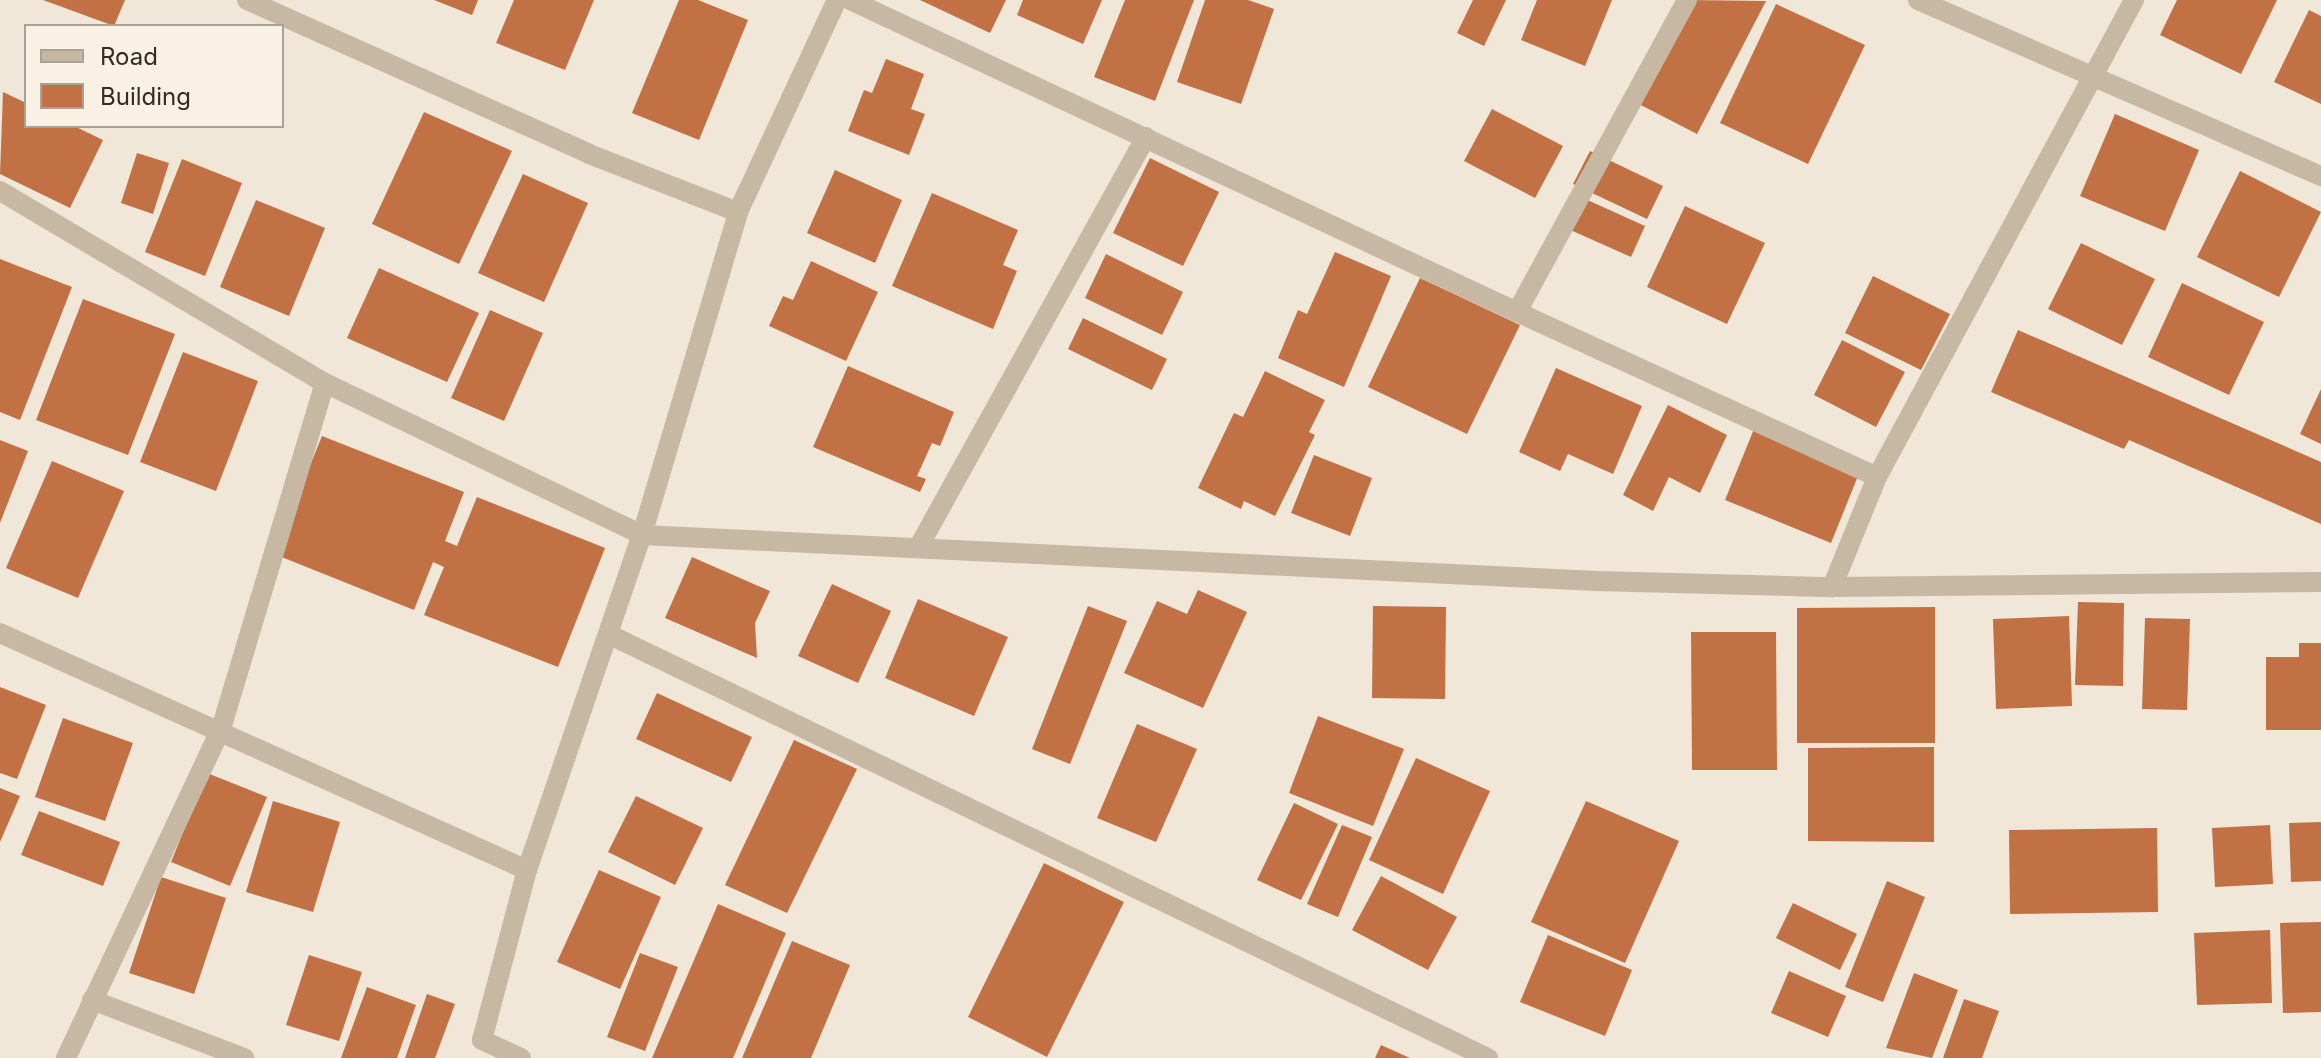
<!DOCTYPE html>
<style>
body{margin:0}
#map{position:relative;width:2321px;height:1058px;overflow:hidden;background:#f0e7d8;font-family:Inter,sans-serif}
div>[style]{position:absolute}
.building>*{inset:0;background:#c27144}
.street>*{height:20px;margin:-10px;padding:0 10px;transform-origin:10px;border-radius:10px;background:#c7b8a4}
span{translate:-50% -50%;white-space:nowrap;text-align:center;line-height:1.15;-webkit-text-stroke:7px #f8f1e4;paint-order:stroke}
.legend{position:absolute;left:24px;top:24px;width:260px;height:104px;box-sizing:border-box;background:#f8f1e4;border:2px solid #a9a298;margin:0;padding:10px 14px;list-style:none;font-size:24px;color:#332b26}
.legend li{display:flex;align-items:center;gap:16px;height:40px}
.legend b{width:40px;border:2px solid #a9a298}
</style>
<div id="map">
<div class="building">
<div style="clip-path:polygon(43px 0,125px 0,114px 26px)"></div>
<div style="clip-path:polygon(434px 0,478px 0,472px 15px)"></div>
<div style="clip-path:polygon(514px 0,594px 0,565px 70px,496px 43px)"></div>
<div style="clip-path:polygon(679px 0,698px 0,748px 20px,699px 140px,632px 113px)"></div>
<div style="clip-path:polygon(920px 0,1006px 0,990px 33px)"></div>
<div style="clip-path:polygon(1023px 0,1102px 0,1083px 44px,1017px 15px)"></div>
<div style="clip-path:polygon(1125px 0,1194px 0,1155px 101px,1094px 77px)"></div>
<div style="clip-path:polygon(1205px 0,1248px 0,1274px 9px,1241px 104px,1177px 82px)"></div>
<div style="clip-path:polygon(1473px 0,1506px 0,1484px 46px,1457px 33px)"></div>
<div style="clip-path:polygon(1537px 0,1612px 0,1585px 66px,1521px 40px)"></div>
<div style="clip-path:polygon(1688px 0,1766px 1px,1697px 134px,1635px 102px)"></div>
<div style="clip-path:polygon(2177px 0,2277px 0,2241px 74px,2160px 35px)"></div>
<div style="clip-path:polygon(1776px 4px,1865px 45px,1808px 164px,1720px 123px)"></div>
<div style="clip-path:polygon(2309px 10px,2321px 16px,2321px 104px,2274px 82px)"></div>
<div style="clip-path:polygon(886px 59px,924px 74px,911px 109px,925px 114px,909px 155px,848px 131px,864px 90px,872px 93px)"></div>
<div style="clip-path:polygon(3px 92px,26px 103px,26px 126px,74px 126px,103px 140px,70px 208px,0 174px)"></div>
<div style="clip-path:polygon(1492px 109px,1563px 146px,1535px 198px,1464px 161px)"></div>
<div style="clip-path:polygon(424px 112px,512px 151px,459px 264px,372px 224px)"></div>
<div style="clip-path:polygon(2115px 114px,2199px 150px,2165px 231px,2080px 196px)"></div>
<div style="clip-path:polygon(1590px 151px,1663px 186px,1647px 219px,1573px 184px)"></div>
<div style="clip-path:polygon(137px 153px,169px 163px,153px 214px,121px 203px)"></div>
<div style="clip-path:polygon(1150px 158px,1219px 192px,1183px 266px,1113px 233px)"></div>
<div style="clip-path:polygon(182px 159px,242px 183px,205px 276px,145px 252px)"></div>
<div style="clip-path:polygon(835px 170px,902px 200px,875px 263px,807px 233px)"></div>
<div style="clip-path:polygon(2240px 171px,2321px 212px,2279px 297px,2197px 257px)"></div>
<div style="clip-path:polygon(523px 174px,588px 203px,544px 302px,478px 273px)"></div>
<div style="clip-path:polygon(932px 193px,1018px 230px,1003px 265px,1017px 271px,993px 329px,892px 286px)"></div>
<div style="clip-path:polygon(1572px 193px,1645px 226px,1631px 257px,1557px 224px)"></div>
<div style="clip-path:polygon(256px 200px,325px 228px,289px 316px,220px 287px)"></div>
<div style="clip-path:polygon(1685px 206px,1765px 243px,1727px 324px,1647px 287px)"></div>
<div style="clip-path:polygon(2081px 243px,2155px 279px,2122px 345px,2048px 309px)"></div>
<div style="clip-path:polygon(1335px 252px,1391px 276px,1344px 387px,1278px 358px,1298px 310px,1307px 314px)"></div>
<div style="clip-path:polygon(1106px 254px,1183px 292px,1162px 335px,1085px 298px)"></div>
<div style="clip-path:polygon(0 259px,72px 287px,20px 420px,0 412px)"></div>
<div style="clip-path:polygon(811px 261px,878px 292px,846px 361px,769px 326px,783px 296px,793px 300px)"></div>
<div style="clip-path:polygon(379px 268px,479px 313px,447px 382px,347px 338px)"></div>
<div style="clip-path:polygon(1873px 276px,1950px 314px,1921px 370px,1845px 333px)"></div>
<div style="clip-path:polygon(1420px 278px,1520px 325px,1467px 434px,1368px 387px)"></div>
<div style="clip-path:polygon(2182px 283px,2264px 322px,2229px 395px,2148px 357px)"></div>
<div style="clip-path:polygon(83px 299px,175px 334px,128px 455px,36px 420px)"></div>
<div style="clip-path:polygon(490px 310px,543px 333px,504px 421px,451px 398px)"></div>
<div style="clip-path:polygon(1083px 318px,1167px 359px,1152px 390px,1068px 349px)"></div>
<div style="clip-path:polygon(2018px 330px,2321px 462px,2321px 524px,2129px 440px,2124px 449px,1991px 392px)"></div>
<div style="clip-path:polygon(1842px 340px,1905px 372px,1876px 427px,1814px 395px)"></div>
<div style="clip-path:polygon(183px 352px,258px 381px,216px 491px,140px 462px)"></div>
<div style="clip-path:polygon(848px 366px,954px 412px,940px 446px,932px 443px,917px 476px,926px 479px,920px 492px,813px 447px)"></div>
<div style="clip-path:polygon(1556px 368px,1642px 406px,1613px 474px,1568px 454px,1560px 471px,1519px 452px)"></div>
<div style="clip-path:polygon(1265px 371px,1325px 400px,1309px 432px,1315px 435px,1275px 516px,1244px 501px,1241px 509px,1198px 488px,1234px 413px,1243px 417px)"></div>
<div style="clip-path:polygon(2321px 389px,2321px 444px,2300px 434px)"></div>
<div style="clip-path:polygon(1668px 405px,1727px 435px,1700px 493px,1669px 477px,1653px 511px,1623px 495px)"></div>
<div style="clip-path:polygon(1754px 429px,1860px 471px,1831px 543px,1725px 500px)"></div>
<div style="clip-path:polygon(322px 436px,464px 492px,445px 541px,457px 546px,477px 497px,605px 548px,558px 667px,424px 615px,444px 567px,433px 562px,414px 610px,274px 554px)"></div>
<div style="clip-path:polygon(0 440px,28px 451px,0 523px)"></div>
<div style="clip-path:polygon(1314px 455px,1372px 478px,1350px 536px,1291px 513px)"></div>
<div style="clip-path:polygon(52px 461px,124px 491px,78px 598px,6px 568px)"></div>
<div style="clip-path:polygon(692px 557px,770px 591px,755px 623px,757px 658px,665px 618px)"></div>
<div style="clip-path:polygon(832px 584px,891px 611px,858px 683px,798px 656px)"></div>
<div style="clip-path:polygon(1198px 590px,1247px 612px,1203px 708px,1124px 673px,1157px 601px,1187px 614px)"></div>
<div style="clip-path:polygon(918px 599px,1008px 637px,974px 716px,885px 678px)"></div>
<div style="clip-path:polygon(2078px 602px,2124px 603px,2123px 686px,2075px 685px)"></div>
<div style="clip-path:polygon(1088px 606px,1127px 621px,1070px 764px,1032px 749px)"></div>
<div style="clip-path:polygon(1373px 606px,1446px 607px,1445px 699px,1372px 698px)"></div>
<div style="clip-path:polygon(1935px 607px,1935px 743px,1797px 743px,1797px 608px)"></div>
<div style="clip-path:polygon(2069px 616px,2072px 706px,1996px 709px,1993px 619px)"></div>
<div style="clip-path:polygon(2145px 618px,2190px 619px,2187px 710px,2142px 709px)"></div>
<div style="clip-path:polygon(1691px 632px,1776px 632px,1777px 770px,1692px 770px)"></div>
<div style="clip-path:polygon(2299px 643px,2321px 643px,2321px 730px,2266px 730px,2266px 657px,2299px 657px)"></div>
<div style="clip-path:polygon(0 687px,46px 705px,17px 779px,0 773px)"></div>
<div style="clip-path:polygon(657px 693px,752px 737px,731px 782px,636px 739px)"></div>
<div style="clip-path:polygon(1318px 716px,1404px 749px,1373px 826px,1289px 793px)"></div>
<div style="clip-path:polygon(63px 718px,133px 743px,105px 821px,35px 797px)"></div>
<div style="clip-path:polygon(1137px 724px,1197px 749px,1156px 842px,1097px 818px)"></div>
<div style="clip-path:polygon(794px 740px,857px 769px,787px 913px,725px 885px)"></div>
<div style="clip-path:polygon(1934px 747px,1934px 842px,1808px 841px,1808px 748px)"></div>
<div style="clip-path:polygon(1416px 758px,1490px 791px,1443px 894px,1369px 860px)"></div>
<div style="clip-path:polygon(207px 773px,267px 797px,230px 886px,171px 862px)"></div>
<div style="clip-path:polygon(0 788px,20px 796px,0 842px)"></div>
<div style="clip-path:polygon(636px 796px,703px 828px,675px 885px,608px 852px)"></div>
<div style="clip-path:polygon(273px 801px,340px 822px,313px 912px,246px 892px)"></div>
<div style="clip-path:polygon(1586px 801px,1679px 841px,1625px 963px,1531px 922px)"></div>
<div style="clip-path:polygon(1294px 803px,1338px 824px,1301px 900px,1257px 880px)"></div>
<div style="clip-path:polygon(39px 811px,120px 842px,103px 886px,21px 855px)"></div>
<div style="clip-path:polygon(2321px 822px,2321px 881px,2291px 882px,2289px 823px)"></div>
<div style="clip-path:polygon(1342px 825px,1372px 837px,1338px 917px,1307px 904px)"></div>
<div style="clip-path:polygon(2270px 825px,2273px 884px,2215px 887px,2212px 828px)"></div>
<div style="clip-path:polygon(2157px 828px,2158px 912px,2010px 914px,2009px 830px)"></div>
<div style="clip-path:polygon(1044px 863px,1124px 902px,1047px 1057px,968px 1017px)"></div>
<div style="clip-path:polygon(599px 870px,661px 897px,620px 989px,557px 962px)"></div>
<div style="clip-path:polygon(1381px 876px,1457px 917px,1428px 970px,1352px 930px)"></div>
<div style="clip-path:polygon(161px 877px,226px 898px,194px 994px,129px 973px)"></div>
<div style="clip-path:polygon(1887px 881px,1925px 897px,1883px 1002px,1845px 987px)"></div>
<div style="clip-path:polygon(1793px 903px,1857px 934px,1840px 970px,1776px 938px)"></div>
<div style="clip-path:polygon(718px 904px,786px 933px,733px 1058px,652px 1058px)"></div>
<div style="clip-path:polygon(2321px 922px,2321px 1012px,2283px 1013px,2280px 923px)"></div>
<div style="clip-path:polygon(2270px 930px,2272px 1003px,2197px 1005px,2194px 933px)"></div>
<div style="clip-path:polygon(1548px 935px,1632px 970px,1605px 1036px,1520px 1002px)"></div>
<div style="clip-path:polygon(792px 941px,850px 965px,811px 1058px,742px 1058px)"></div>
<div style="clip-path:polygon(640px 953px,678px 967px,645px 1051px,607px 1037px)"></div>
<div style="clip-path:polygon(309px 955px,362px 972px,339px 1041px,286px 1025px)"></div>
<div style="clip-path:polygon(1789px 971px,1846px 996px,1828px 1037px,1771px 1013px)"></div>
<div style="clip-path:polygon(1914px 973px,1958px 990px,1932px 1058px,1886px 1048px)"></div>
<div style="clip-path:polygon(367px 987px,416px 1005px,397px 1058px,341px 1058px)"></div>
<div style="clip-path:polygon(427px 994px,455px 1004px,435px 1058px,405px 1058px)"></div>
<div style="clip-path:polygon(1964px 999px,1999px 1011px,1982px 1058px,1943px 1058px)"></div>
<div style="clip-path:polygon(1381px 1045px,1410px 1058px,1375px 1058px)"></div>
</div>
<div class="street">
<div style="left:247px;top:0;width:375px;rotate:24.2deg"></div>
<div style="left:589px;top:154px;width:160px;rotate:21.3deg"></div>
<div style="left:850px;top:0;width:736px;rotate:25.07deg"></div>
<div style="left:1687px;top:0;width:355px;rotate:118.6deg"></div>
<div style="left:1517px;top:312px;width:396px;rotate:24.6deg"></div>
<div style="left:1877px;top:477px;width:119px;rotate:112.2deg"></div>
<div style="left:1918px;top:0;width:440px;rotate:23.6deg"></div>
<div style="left:0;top:191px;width:377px;rotate:30.6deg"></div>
<div style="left:325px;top:383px;width:352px;rotate:25.6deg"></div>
<div style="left:642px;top:535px;width:955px;rotate:2.76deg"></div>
<div style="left:1596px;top:581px;width:236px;rotate:1.5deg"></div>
<div style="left:1832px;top:587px;width:489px;rotate:-0.6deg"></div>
<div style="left:1877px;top:477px;width:542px;rotate:-61.68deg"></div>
<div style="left:918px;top:548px;width:470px;rotate:-61deg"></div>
<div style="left:0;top:633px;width:578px;rotate:24.21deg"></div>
<div style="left:608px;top:634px;width:977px;rotate:25.73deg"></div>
<div style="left:92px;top:1000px;width:163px;rotate:20.9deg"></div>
<div style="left:66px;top:1058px;width:364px;rotate:-64.8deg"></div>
<div style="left:221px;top:729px;width:361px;rotate:-73.3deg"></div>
<div style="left:521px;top:1058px;width:43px;rotate:-155.2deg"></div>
<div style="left:482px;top:1040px;width:176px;rotate:-75.2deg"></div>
<div style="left:527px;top:870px;width:354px;rotate:-71.1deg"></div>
<div style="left:642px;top:535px;width:337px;rotate:-73.4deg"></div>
<div style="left:738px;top:212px;width:234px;rotate:-65deg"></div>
</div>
<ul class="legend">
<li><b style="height:10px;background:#c7b8a4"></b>Road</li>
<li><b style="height:22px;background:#c27144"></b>Building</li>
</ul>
</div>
